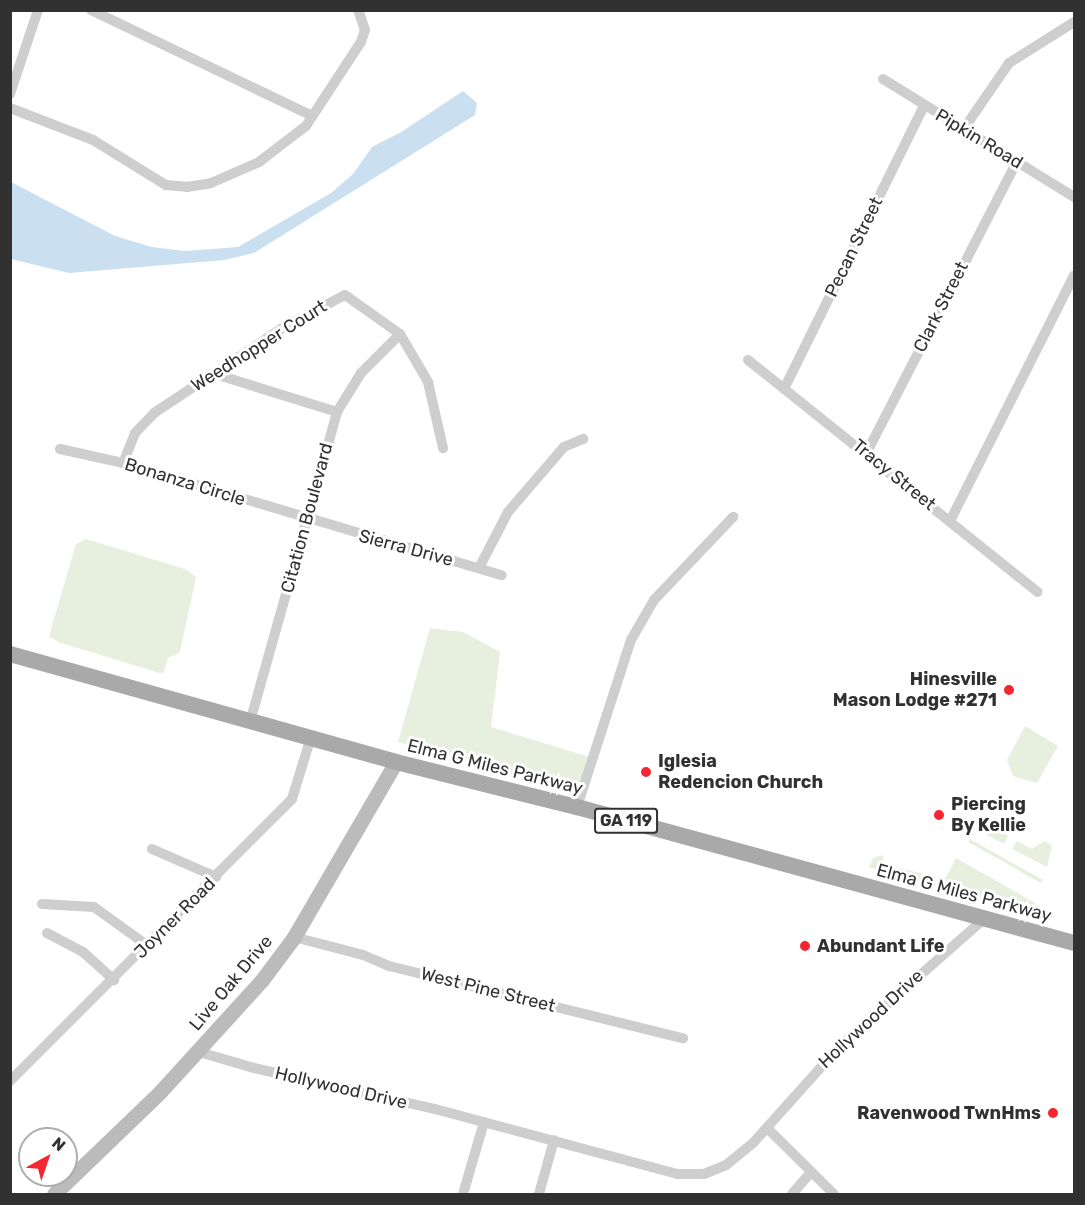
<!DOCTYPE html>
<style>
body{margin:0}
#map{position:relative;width:1085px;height:1205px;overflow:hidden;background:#fff;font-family:Rubik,sans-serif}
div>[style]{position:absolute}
.green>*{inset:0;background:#e7efdf}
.water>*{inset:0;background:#cae0f0}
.street>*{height:10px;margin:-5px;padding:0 5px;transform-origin:5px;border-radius:5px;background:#cecece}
.secondary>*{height:15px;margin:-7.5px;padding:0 7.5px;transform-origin:7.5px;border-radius:7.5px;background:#bbb}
.primary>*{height:16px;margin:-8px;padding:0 8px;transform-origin:8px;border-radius:8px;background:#a9a9a9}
.dots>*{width:16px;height:16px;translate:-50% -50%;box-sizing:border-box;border:3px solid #fff;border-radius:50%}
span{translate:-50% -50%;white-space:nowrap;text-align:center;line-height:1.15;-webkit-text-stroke:6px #fff;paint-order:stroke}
.shield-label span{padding:2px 4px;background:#fff;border:2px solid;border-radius:4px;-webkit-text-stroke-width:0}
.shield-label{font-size:16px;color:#313131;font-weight:700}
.street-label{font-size:18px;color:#313131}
.poi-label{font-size:18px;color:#313131;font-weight:700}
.right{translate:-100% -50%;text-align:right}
.left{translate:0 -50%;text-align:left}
.frame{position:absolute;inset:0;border:12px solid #313131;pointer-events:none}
.north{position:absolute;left:18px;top:1127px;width:60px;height:60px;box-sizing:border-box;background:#fff;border:2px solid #adadad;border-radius:50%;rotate:40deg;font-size:16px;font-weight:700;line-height:24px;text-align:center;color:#313131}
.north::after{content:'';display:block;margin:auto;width:21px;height:27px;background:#f62631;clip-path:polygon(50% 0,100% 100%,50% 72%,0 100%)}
</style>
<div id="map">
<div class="green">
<div style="clip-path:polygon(86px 539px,185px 569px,196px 577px,180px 652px,168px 658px,163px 674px,58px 642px,49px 636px,76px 544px)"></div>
<div style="clip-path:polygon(430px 628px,463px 632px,500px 652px,491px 727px,590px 757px,578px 790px,398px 742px)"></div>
<div style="clip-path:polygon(1025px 726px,1058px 746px,1037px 783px,1013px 776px,1007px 760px)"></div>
<div style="clip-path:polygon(981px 821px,1008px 836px,1004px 844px,980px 831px)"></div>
<div style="clip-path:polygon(970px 839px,1043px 880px,1041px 883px,968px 842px)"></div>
<div style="clip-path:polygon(1017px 841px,1032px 849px,1045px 841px,1052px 846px,1047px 867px,1012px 849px)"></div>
<div style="clip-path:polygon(883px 855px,883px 864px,936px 877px,930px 884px,869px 867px,873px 858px)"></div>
<div style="clip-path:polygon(956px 858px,1035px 903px,1033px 909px,941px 887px)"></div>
</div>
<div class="water">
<div style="clip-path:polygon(463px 91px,477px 103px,475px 115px,254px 253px,224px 260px,69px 273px,11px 259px,11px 182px,115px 236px,152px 247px,185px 251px,238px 247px,331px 193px,353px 174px,372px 147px,403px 131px)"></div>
</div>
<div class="street">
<div style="left:91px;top:10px;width:245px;rotate:25.6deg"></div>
<div style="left:883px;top:79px;width:225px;rotate:31.7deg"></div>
<div style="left:10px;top:94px;width:89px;rotate:-71.6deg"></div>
<div style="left:10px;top:108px;width:89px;rotate:21.1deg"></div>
<div style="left:93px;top:140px;width:86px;rotate:31.7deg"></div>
<div style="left:166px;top:185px;width:21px;rotate:5deg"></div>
<div style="left:187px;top:187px;width:24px;rotate:-9deg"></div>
<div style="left:211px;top:183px;width:52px;rotate:-23.6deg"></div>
<div style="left:259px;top:162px;width:59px;rotate:-37.5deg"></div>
<div style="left:306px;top:126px;width:100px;rotate:-56.8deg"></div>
<div style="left:361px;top:42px;width:13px;rotate:-72deg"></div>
<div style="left:365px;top:30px;width:21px;rotate:-109deg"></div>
<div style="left:963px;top:130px;width:81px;rotate:-55.5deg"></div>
<div style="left:1009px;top:63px;width:77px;rotate:-32.2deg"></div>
<div style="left:748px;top:360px;width:371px;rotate:38.7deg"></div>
<div style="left:215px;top:374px;width:128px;rotate:17.3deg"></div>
<div style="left:784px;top:389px;width:316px;rotate:-63.7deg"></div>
<div style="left:60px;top:449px;width:65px;rotate:12.5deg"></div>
<div style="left:123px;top:463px;width:395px;rotate:16.5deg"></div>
<div style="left:867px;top:452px;width:326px;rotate:-62.7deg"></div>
<div style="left:123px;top:463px;width:32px;rotate:-68deg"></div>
<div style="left:135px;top:433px;width:28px;rotate:-46deg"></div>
<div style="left:154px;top:413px;width:152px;rotate:-33.5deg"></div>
<div style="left:281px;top:329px;width:72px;rotate:-28deg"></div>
<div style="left:345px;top:295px;width:67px;rotate:35.3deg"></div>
<div style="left:400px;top:334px;width:56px;rotate:59.7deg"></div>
<div style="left:428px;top:382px;width:68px;rotate:77.2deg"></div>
<div style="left:950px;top:521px;width:275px;rotate:-63.2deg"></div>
<div style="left:479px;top:568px;width:63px;rotate:-62.6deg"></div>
<div style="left:508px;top:512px;width:86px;rotate:-49.3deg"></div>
<div style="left:564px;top:447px;width:21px;rotate:-23deg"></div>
<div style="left:250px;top:722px;width:322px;rotate:-74.3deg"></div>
<div style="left:337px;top:412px;width:46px;rotate:-58.4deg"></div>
<div style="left:361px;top:373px;width:55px;rotate:-45deg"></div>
<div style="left:577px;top:807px;width:176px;rotate:-72.1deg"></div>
<div style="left:631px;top:640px;width:46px;rotate:-60.1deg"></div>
<div style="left:654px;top:600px;width:115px;rotate:-46.4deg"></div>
<div style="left:152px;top:849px;width:70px;rotate:23.6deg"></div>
<div style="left:42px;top:904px;width:52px;rotate:3.3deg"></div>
<div style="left:94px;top:907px;width:67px;rotate:35.8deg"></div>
<div style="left:47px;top:933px;width:41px;rotate:27.8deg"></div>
<div style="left:83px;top:952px;width:42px;rotate:42.1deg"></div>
<div style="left:294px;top:937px;width:71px;rotate:14.6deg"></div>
<div style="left:363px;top:955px;width:28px;rotate:23deg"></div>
<div style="left:389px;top:966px;width:303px;rotate:13.8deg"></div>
<div style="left:199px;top:1052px;width:57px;rotate:16.2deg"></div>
<div style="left:254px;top:1068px;width:186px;rotate:12.8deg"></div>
<div style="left:435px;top:1109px;width:252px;rotate:15deg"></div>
<div style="left:678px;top:1174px;width:26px"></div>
<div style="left:704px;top:1174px;width:24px;rotate:-22deg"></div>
<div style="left:726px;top:1165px;width:35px;rotate:-39deg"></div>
<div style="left:753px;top:1143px;width:132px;rotate:-48.1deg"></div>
<div style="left:841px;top:1045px;width:189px;rotate:-41.4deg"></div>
<div style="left:10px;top:1081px;width:399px;rotate:-45deg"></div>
<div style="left:292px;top:799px;width:65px;rotate:-73deg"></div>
<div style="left:767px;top:1128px;width:94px;rotate:44.6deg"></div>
<div style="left:463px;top:1194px;width:75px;rotate:-73.7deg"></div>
<div style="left:539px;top:1194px;width:56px;rotate:-74.5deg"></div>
<div style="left:792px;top:1194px;width:28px;rotate:-49deg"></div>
</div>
<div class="secondary">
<div style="left:54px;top:1194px;width:147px;rotate:-43.9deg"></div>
<div style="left:160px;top:1092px;width:151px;rotate:-47.7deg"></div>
<div style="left:262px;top:980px;width:54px;rotate:-53.3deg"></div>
<div style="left:294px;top:937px;width:203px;rotate:-59.8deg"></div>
</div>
<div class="primary">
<div style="left:10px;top:654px;width:401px;rotate:15.6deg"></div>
<div style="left:396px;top:762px;width:187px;rotate:14deg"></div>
<div style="left:577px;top:807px;width:515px;rotate:15.3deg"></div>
</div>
<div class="dots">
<div style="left:1009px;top:690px;background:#f62631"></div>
<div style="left:646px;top:772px;background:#f62631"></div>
<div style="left:939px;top:815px;background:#f62631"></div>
<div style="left:805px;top:946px;background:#f62631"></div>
<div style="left:1053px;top:1113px;background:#f62631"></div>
</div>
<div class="shield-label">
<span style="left:626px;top:821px">GA 119</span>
</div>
<div class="street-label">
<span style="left:979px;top:139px;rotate:31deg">Pipkin Road</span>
<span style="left:854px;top:247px;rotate:-64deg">Pecan Street</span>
<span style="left:941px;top:307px;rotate:-63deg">Clark Street</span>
<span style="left:259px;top:346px;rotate:-32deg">Weedhopper Court</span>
<span style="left:894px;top:475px;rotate:39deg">Tracy Street</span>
<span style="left:185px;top:482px;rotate:17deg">Bonanza Circle</span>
<span style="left:307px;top:518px;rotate:-75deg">Citation Boulevard</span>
<span style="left:406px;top:548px;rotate:15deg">Sierra Drive</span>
<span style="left:495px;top:767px;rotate:14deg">Elma G Miles Parkway</span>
<span style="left:964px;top:893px;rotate:15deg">Elma G Miles Parkway</span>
<span style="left:175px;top:918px;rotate:-45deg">Joyner Road</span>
<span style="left:231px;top:983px;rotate:-50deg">Live Oak Drive</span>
<span style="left:488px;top:990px;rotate:14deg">West Pine Street</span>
<span style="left:871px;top:1019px;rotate:-43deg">Hollywood Drive</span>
<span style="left:341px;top:1088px;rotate:13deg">Hollywood Drive</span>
</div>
<div class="poi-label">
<span class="right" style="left:997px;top:690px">Hinesville<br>Mason Lodge #271</span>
<span class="left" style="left:658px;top:772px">Iglesia<br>Redencion Church</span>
<span class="left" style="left:951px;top:815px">Piercing<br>By Kellie</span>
<span class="left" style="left:817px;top:946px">Abundant Life</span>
<span class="right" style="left:1041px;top:1113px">Ravenwood TwnHms</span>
</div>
<div class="frame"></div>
<div class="north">N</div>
</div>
